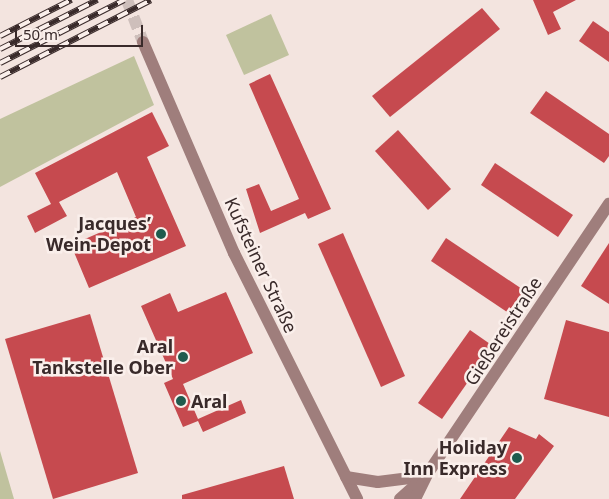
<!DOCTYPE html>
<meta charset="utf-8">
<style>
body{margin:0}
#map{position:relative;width:609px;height:499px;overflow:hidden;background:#f3e4df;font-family:"Noto Sans",sans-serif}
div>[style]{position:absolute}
.green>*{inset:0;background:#c0c29e}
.building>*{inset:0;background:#c64a4f}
.secondary-tunnel>*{height:12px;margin-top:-6px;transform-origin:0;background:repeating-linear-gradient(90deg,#cebfbb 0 12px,transparent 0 18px)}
.secondary>*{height:12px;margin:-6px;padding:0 6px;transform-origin:6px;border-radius:6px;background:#9f7e7c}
.rail>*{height:5.5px;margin-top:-2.75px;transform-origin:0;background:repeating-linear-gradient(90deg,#faefeb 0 11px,#392a2a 0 22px);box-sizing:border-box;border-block:1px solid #392a2a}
.dots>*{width:14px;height:14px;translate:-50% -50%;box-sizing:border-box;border:2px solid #faefeb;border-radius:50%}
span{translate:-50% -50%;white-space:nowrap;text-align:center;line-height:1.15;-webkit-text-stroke:5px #faefeb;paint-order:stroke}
.poi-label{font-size:18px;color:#392a2a;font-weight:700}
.right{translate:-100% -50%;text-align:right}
.left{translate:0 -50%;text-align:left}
.street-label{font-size:18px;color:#392a2a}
.scale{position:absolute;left:15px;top:25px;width:128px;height:22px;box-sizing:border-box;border:2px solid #392a2a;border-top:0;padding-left:6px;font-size:15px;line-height:18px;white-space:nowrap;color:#392a2a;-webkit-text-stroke:4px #faefeb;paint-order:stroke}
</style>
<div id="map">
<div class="green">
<div style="clip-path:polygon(271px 14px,289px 55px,244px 75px,226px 35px)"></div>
<div style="clip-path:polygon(134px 56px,154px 105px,0 187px,0 119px)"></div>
<div style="clip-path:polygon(0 451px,14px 499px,0 499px)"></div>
</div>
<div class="building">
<div style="clip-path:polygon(533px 0,576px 0,553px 12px,561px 29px,548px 35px)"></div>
<div style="clip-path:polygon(482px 8px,500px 29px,390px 117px,372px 96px)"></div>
<div style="clip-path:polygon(593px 21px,609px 32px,609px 62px,579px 41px)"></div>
<div style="clip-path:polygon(270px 74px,331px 209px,308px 219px,305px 213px,260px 233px,246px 189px,259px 184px,271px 211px,299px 199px,249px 84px)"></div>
<div style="clip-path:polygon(546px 91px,609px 134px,609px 156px,604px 163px,530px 113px)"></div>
<div style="clip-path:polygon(152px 112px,169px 146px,147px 157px,186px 246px,89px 288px,71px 245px,136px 217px,117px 172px,59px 202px,67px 216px,35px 233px,27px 216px,51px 204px,35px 173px)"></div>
<div style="clip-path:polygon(398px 130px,451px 189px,428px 210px,375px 151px)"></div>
<div style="clip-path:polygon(495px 163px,573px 215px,558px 237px,481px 185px)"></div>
<div style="clip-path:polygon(343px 233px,405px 376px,381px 387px,318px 244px)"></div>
<div style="clip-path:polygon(446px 238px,525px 291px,510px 314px,431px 261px)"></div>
<div style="clip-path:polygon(609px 243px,609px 304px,581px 286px)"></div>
<div style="clip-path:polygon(226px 292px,253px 353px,183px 384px,198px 419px,241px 400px,246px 413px,203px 432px,198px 421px,183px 427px,164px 383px,173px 379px,141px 306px,170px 293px,178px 312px)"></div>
<div style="clip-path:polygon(90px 314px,138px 473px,53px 499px,5px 339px)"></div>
<div style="clip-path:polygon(566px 320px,609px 332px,609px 417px,544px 399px)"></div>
<div style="clip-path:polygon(470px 330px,493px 346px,442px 419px,418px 403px)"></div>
<div style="clip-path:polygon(509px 427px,536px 439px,539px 434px,554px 446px,515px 499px,460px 499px)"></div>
<div style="clip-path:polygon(284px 466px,294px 499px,182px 499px,182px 495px)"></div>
</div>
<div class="secondary-tunnel">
<div style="left:127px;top:0;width:45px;rotate:69.1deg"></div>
</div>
<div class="secondary">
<div style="left:143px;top:42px;width:230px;rotate:66.7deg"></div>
<div style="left:234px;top:253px;width:275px;rotate:63.4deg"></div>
<div style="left:346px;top:477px;width:32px;rotate:9deg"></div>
<div style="left:378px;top:482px;width:48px;rotate:-7.1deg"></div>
<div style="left:400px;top:499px;width:27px;rotate:-42deg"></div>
<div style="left:415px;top:499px;width:25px;rotate:-64deg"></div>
<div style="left:426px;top:476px;width:328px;rotate:-56.1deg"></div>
</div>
<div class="rail">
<div style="left:0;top:36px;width:80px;rotate:-26.9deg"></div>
<div style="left:0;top:49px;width:109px;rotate:-26.8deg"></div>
<div style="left:0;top:63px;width:139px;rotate:-26.9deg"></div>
<div style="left:0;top:77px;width:169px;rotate:-27deg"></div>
</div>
<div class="dots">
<div style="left:161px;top:234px;background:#1f5b4e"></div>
<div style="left:183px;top:357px;background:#1f5b4e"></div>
<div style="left:181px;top:401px;background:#1f5b4e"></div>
<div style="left:517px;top:458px;background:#1f5b4e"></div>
</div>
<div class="poi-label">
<span class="right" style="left:151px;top:234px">Jacques’<br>Wein-Depot</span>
<span class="right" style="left:173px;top:357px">Aral<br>Tankstelle Ober</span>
<span class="left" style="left:191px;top:401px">Aral</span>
<span class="right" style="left:507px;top:458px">Holiday<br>Inn Express</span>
</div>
<div class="street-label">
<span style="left:261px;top:265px;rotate:65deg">Kufsteiner Straße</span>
<span style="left:503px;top:331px;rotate:-57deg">Gießereistraße</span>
</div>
<div class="scale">50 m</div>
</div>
